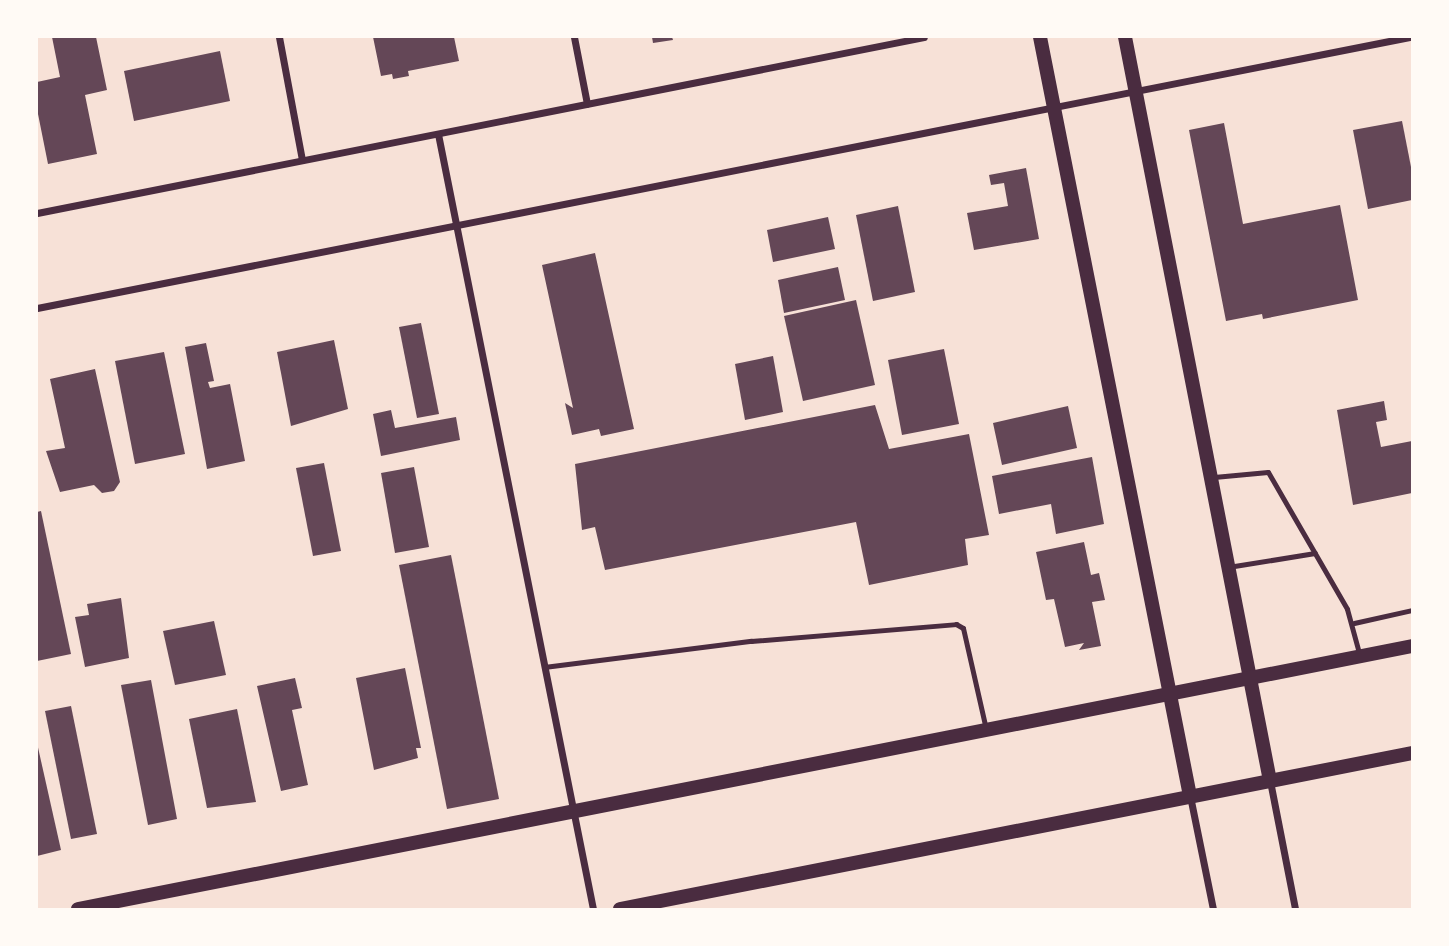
<!DOCTYPE html>
<style>
body{margin:0}
#map{position:relative;width:1449px;height:946px;overflow:hidden;background:#f7e1d7;font-family:Poppins,sans-serif}
div>[style]{position:absolute}
.building>*{inset:0;background:#644757}
.service>*{height:5px;margin:-2.5px;padding:0 2.5px;transform-origin:2.5px;border-radius:2.5px;background:#4a2c40}
.minor>*{height:7px;margin:-3.5px;padding:0 3.5px;transform-origin:3.5px;border-radius:3.5px;background:#4a2c40}
.secondary>*{height:14px;margin:-7px;padding:0 7px;transform-origin:7px;border-radius:7px;background:#4a2c40}
span{translate:-50% -50%;white-space:nowrap;text-align:center;line-height:1.15;-webkit-text-stroke:7px #fffaf5;paint-order:stroke}
.frame{position:absolute;inset:0;border:38px solid #fffaf5;pointer-events:none}
</style>
<div id="map">
<div class="building">
<div style="clip-path:polygon(52px 37px,96px 37px,107px 90px,85px 95px,97px 154px,48px 164px,37px 109px,37px 82px,60px 77px)"></div>
<div style="clip-path:polygon(373px 37px,454px 37px,459px 61px,408px 71px,409px 76px,393px 79px,392px 74px,381px 76px)"></div>
<div style="clip-path:polygon(652px 37px,672px 37px,673px 40px,653px 43px)"></div>
<div style="clip-path:polygon(220px 51px,230px 101px,134px 121px,124px 71px)"></div>
<div style="clip-path:polygon(1402px 121px,1412px 172px,1412px 200px,1368px 209px,1353px 130px)"></div>
<div style="clip-path:polygon(1224px 123px,1243px 224px,1340px 205px,1358px 300px,1263px 319px,1262px 314px,1226px 321px,1189px 130px)"></div>
<div style="clip-path:polygon(1026px 168px,1039px 239px,974px 250px,967px 213px,1008px 206px,1004px 183px,991px 185px,989px 175px)"></div>
<div style="clip-path:polygon(898px 206px,915px 292px,873px 301px,856px 215px)"></div>
<div style="clip-path:polygon(828px 217px,835px 249px,773px 262px,767px 230px)"></div>
<div style="clip-path:polygon(595px 253px,634px 429px,601px 436px,599px 429px,572px 435px,565px 403px,573px 408px,542px 265px)"></div>
<div style="clip-path:polygon(838px 267px,845px 300px,784px 313px,778px 280px)"></div>
<div style="clip-path:polygon(856px 300px,875px 385px,803px 401px,784px 316px)"></div>
<div style="clip-path:polygon(421px 323px,439px 414px,417px 418px,399px 327px)"></div>
<div style="clip-path:polygon(334px 340px,348px 409px,291px 426px,277px 352px)"></div>
<div style="clip-path:polygon(206px 343px,214px 381px,208px 382px,210px 388px,230px 384px,245px 461px,207px 469px,185px 347px)"></div>
<div style="clip-path:polygon(944px 349px,959px 424px,902px 435px,888px 360px)"></div>
<div style="clip-path:polygon(164px 352px,185px 454px,135px 464px,115px 361px)"></div>
<div style="clip-path:polygon(773px 356px,783px 412px,745px 420px,735px 364px)"></div>
<div style="clip-path:polygon(95px 369px,120px 482px,114px 491px,102px 493px,94px 485px,60px 492px,46px 451px,65px 448px,50px 379px)"></div>
<div style="clip-path:polygon(1384px 401px,1387px 420px,1376px 422px,1381px 447px,1412px 441px,1412px 493px,1353px 505px,1337px 410px)"></div>
<div style="clip-path:polygon(875px 405px,889px 449px,969px 434px,989px 535px,965px 539px,968px 565px,869px 585px,856px 522px,605px 570px,595px 527px,582px 530px,575px 464px)"></div>
<div style="clip-path:polygon(1068px 406px,1077px 448px,1002px 465px,993px 423px)"></div>
<div style="clip-path:polygon(391px 410px,395px 428px,456px 417px,460px 440px,381px 456px,373px 414px)"></div>
<div style="clip-path:polygon(1092px 457px,1104px 524px,1056px 534px,1051px 504px,999px 514px,992px 476px)"></div>
<div style="clip-path:polygon(324px 463px,341px 551px,313px 556px,296px 468px)"></div>
<div style="clip-path:polygon(414px 467px,429px 547px,395px 553px,381px 473px)"></div>
<div style="clip-path:polygon(41px 511px,71px 654px,37px 661px,37px 512px)"></div>
<div style="clip-path:polygon(1084px 542px,1091px 575px,1099px 573px,1105px 600px,1092px 602px,1101px 646px,1079px 650px,1084px 643px,1065px 647px,1054px 599px,1046px 600px,1036px 552px)"></div>
<div style="clip-path:polygon(451px 555px,499px 799px,447px 809px,399px 565px)"></div>
<div style="clip-path:polygon(121px 598px,129px 658px,85px 667px,75px 617px,89px 615px,87px 604px)"></div>
<div style="clip-path:polygon(214px 621px,226px 675px,175px 685px,163px 631px)"></div>
<div style="clip-path:polygon(405px 668px,421px 748px,416px 748px,418px 758px,374px 770px,356px 678px)"></div>
<div style="clip-path:polygon(295px 678px,302px 708px,292px 710px,308px 785px,281px 791px,257px 686px)"></div>
<div style="clip-path:polygon(151px 680px,177px 819px,148px 825px,121px 685px)"></div>
<div style="clip-path:polygon(71px 706px,97px 834px,71px 839px,45px 711px)"></div>
<div style="clip-path:polygon(237px 709px,256px 802px,207px 808px,189px 719px)"></div>
<div style="clip-path:polygon(37px 743px,61px 850px,37px 856px)"></div>
</div>
<div class="service">
<div style="left:1214px;top:477px;width:54px;rotate:-5.3deg"></div>
<div style="left:1268px;top:472px;width:158px;rotate:60deg"></div>
<div style="left:1347px;top:609px;width:46px;rotate:74.7deg"></div>
<div style="left:1228px;top:567px;width:88px;rotate:-9.1deg"></div>
<div style="left:1354px;top:623px;width:59px;rotate:-12.6deg"></div>
<div style="left:544px;top:667px;width:209px;rotate:-7.2deg"></div>
<div style="left:751px;top:641px;width:206px;rotate:-4.7deg"></div>
<div style="left:956px;top:624px;width:8px;rotate:30deg"></div>
<div style="left:963px;top:628px;width:104px;rotate:77.2deg"></div>
</div>
<div class="minor">
<div style="left:279px;top:37px;width:125px;rotate:79.4deg"></div>
<div style="left:574px;top:37px;width:68px;rotate:79deg"></div>
<div style="left:438px;top:134px;width:790px;rotate:78.69deg"></div>
<div style="left:37px;top:213px;width:904px;rotate:-11.22deg"></div>
<div style="left:37px;top:308px;width:1399px;rotate:-11.17deg"></div>
<div style="left:1270px;top:781px;width:130px;rotate:78.9deg"></div>
<div style="left:1190px;top:796px;width:115px;rotate:78.5deg"></div>
</div>
<div class="secondary">
<div style="left:1040px;top:37px;width:774px;rotate:78.82deg"></div>
<div style="left:1125px;top:37px;width:758px;rotate:78.97deg"></div>
<div style="left:78px;top:909px;width:1360px;rotate:-11.15deg"></div>
<div style="left:620px;top:909px;width:807px;rotate:-11.14deg"></div>
</div>
<div class="frame"></div>
</div>
